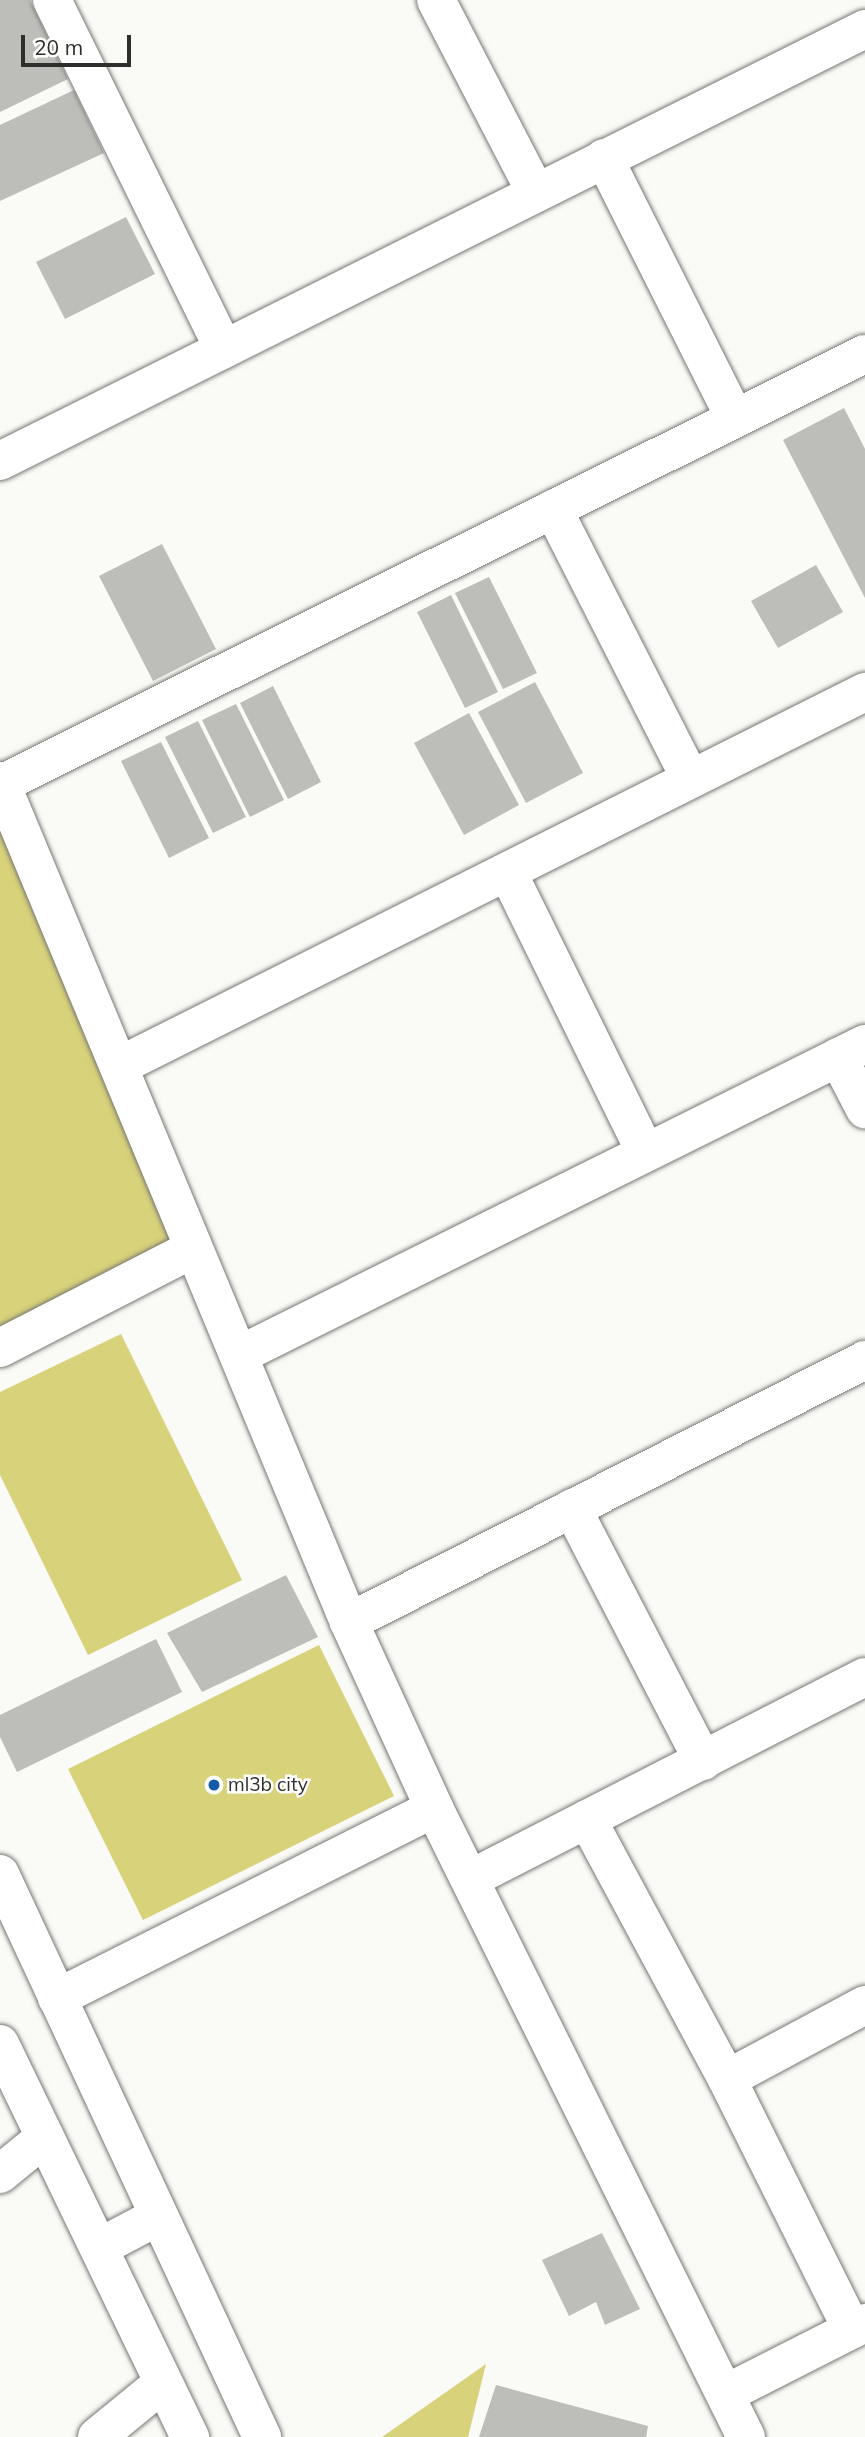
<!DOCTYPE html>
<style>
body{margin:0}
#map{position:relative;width:865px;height:2437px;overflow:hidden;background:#fafaf6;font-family:Mulish,sans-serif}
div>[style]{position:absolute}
.green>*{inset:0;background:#d8d27a}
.building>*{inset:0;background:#bdbdb9}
.roads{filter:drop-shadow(0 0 2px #777774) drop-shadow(0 0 2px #777774)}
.street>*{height:38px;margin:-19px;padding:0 19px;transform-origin:19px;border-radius:19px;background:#fff}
.primary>*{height:38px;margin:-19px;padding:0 19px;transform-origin:19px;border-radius:19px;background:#fff}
.dots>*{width:19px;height:19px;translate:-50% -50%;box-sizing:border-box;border:4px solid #fffffe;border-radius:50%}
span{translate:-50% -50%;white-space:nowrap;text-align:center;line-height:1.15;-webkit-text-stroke:5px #fffffe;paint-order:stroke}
.poi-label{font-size:19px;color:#2e2e2d}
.left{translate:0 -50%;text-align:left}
.scale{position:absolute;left:21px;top:35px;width:110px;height:32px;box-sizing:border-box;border:4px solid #2e2e2d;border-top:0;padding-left:9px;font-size:21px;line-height:24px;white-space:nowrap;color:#2e2e2d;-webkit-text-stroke:5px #fffffe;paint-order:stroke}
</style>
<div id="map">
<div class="green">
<div style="clip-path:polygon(0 794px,193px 1238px,0 1329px)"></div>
<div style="clip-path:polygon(121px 1334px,242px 1580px,88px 1655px,0 1475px,0 1392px)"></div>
<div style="clip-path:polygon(319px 1645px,394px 1796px,143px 1920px,68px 1769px)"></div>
<div style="clip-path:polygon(486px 2364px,468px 2437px,382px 2437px)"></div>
</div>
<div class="building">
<div style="clip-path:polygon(0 0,30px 0,68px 79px,0 112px)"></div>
<div style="clip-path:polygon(74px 90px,104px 153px,0 201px,0 125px)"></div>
<div style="clip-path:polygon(126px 217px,155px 274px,65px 319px,36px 262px)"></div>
<div style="clip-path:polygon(844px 408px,865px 449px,865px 598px,783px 440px)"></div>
<div style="clip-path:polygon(162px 544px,216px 649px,153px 681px,99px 576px)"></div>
<div style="clip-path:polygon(816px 565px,843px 612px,778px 648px,751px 601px)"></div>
<div style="clip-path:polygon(489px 577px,537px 673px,503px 689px,455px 593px)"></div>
<div style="clip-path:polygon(451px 595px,498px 692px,465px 708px,417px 612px)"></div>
<div style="clip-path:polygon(535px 682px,583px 773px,526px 803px,478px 712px)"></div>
<div style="clip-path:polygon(273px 686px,321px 782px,288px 799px,240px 703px)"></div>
<div style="clip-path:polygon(236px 704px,284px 800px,250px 817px,202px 720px)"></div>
<div style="clip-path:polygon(469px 713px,519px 805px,464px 835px,414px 743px)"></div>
<div style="clip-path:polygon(198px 721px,246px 817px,213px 833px,165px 737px)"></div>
<div style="clip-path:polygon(161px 742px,209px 838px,169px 858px,121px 761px)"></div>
<div style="clip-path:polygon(286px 1575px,318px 1637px,202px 1692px,167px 1633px)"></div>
<div style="clip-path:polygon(156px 1639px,182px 1692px,17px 1772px,0 1737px,0 1715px)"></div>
<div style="clip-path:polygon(602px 2233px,640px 2309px,605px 2325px,596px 2302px,569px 2316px,542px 2260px)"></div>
<div style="clip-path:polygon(496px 2385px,648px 2426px,646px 2437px,479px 2437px)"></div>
</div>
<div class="roads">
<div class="street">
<div style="left:52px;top:0;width:389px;rotate:63.8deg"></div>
<div style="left:436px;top:0;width:215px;rotate:62.6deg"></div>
<div style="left:604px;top:158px;width:290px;rotate:63.3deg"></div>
<div style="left:0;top:461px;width:967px;rotate:-26.54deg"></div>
<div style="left:553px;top:509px;width:302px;rotate:63deg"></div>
<div style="left:0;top:781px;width:911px;rotate:67.46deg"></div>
<div style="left:349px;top:1622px;width:205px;rotate:65.4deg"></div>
<div style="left:434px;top:1808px;width:702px;rotate:63.62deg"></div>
<div style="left:1px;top:784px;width:965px;rotate:-26.46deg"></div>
<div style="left:508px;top:873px;width:310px;rotate:63.8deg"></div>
<div style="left:838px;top:1057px;width:59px;rotate:62.6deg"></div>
<div style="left:119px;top:1066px;width:835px;rotate:-26.63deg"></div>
<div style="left:0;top:1348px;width:217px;rotate:-27.2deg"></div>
<div style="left:241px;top:1354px;width:697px;rotate:-26.42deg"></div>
<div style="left:572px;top:1508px;width:285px;rotate:62.6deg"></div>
<div style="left:349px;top:1622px;width:579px;rotate:-26.92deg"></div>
<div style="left:587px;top:1819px;width:295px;rotate:61.7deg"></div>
<div style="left:727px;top:2079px;width:280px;rotate:63.5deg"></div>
<div style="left:472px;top:1878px;width:441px;rotate:-27.1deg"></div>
<div style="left:57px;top:1998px;width:422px;rotate:-26.7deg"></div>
<div style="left:727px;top:2079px;width:157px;rotate:-28.2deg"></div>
<div style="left:0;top:2174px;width:58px;rotate:-39.4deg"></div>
<div style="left:727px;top:2393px;width:155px;rotate:-26.9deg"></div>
<div style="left:97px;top:2437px;width:85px;rotate:-39.3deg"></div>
</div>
<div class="primary">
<div style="left:0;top:1874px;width:621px;rotate:65.04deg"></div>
<div style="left:0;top:2044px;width:437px;rotate:64.2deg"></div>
<div style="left:100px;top:2247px;width:64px;rotate:-27.8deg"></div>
</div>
</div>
<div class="dots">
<div style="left:214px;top:1785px;background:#135baa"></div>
</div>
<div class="poi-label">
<span class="left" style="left:228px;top:1785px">ml3b city</span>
</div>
<div class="scale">20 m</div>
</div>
